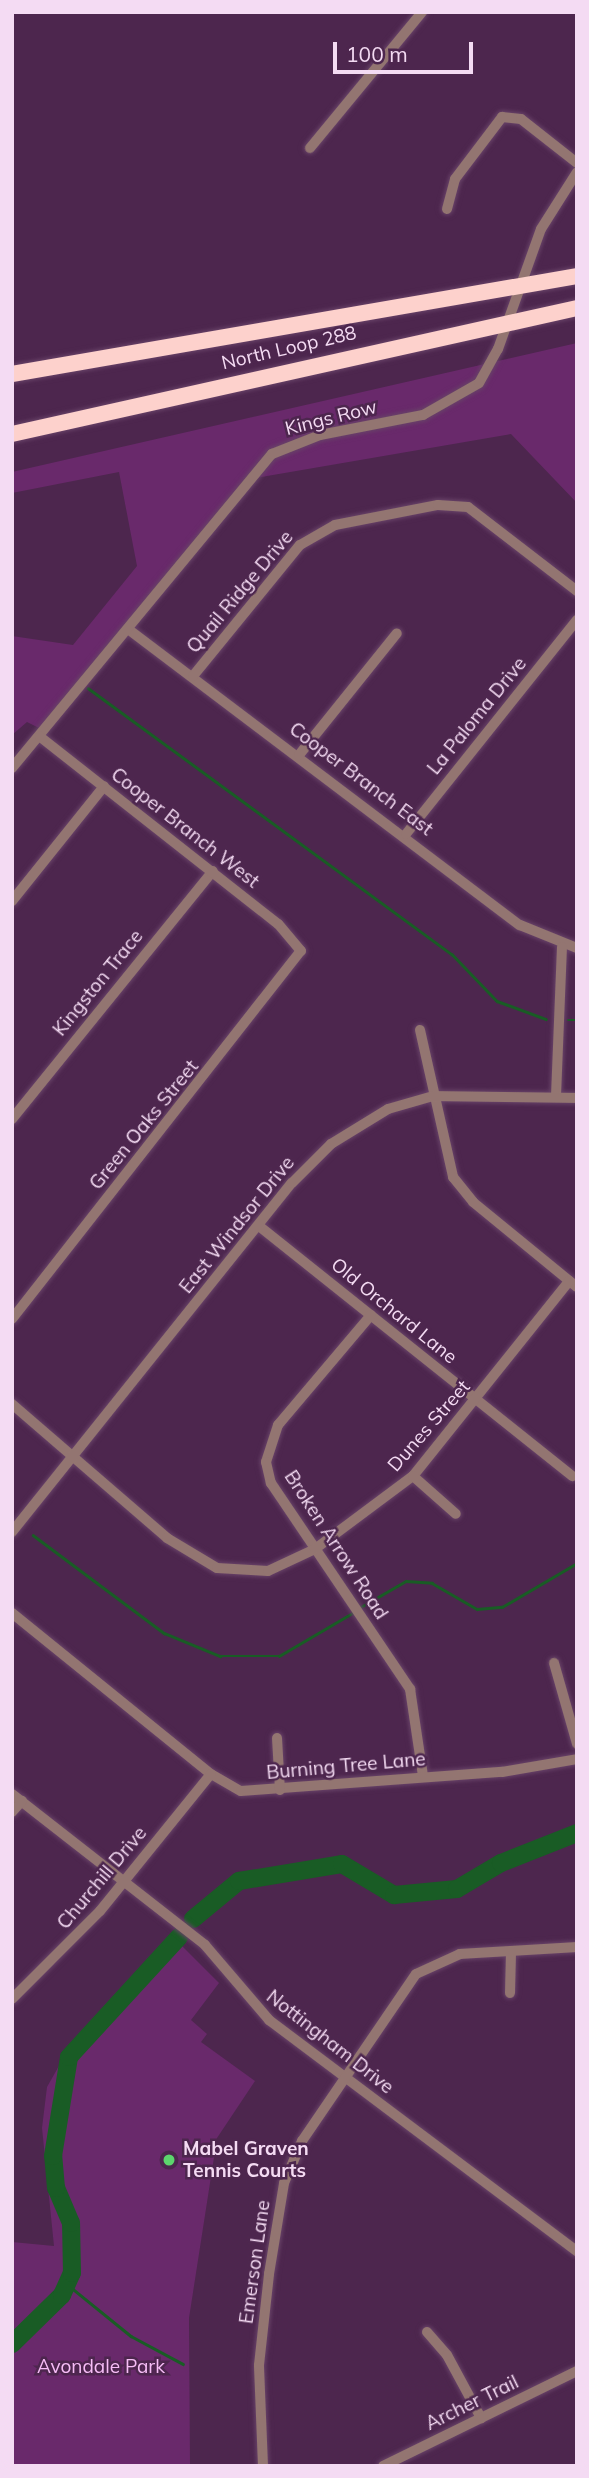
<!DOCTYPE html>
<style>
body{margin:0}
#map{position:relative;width:589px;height:2478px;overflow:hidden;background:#4d264e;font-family:Mulish,sans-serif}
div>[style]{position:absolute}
.green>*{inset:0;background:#69296b}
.stream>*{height:2.5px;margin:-1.25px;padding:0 1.25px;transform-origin:1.25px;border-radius:1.25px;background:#195c25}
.river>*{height:18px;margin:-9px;padding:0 9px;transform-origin:9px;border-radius:9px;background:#195c25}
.roads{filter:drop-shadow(0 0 2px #684368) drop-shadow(0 0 2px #684368)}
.minor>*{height:10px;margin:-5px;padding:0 5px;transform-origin:5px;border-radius:5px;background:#937571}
.highway>*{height:16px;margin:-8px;padding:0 8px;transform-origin:8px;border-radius:8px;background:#fdd1cc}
.dots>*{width:19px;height:19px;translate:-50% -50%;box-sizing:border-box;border:4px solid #4d264e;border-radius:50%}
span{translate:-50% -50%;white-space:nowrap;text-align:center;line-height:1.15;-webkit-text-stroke:5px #4d264e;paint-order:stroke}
.street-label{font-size:19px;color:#f4dbf3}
.poi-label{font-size:19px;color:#f4dbf3;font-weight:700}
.left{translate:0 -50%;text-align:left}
.park-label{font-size:19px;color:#f7bdf7}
.frame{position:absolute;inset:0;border:14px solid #f4dbf3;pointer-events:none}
.scale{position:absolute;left:333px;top:42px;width:140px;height:32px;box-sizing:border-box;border:4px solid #f4dbf3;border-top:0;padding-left:9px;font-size:21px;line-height:24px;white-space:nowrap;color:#f4dbf3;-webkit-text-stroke:5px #4d264e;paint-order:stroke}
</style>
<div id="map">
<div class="green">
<div style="clip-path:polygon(577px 343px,577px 503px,511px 434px,249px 479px,45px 731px,27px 722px,12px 735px,12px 636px,73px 645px,137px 566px,119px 472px,12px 493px,12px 472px)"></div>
<div style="clip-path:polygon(174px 1938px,219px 1983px,191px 2020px,207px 2034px,201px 2042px,255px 2081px,217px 2138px,189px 2318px,190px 2466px,12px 2466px,12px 2242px,54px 2246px,42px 2128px,47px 2087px,72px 2043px)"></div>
</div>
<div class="stream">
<div style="left:88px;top:688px;width:451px;rotate:36.2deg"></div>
<div style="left:452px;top:954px;width:65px;rotate:46.2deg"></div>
<div style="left:497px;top:1001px;width:52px;rotate:20.2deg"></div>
<div style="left:568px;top:1020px;width:9px"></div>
<div style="left:33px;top:1535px;width:164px;rotate:36.8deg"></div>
<div style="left:164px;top:1633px;width:61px;rotate:22.3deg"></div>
<div style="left:220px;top:1656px;width:59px"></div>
<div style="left:279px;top:1656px;width:87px;rotate:-30.4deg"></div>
<div style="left:359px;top:1608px;width:54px;rotate:-29.9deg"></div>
<div style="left:406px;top:1581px;width:26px;rotate:4deg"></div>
<div style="left:432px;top:1583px;width:52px;rotate:30deg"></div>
<div style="left:477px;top:1609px;width:25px;rotate:-5deg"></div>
<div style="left:502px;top:1607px;width:87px;rotate:-30.4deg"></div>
<div style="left:68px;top:2285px;width:81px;rotate:39deg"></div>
<div style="left:131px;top:2336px;width:59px;rotate:28.3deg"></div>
</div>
<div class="river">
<div style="left:193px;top:1919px;width:60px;rotate:-39.6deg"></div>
<div style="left:239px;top:1881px;width:104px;rotate:-9.4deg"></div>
<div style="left:342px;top:1864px;width:61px;rotate:30.8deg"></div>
<div style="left:394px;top:1895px;width:63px;rotate:-5.4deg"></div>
<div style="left:457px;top:1889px;width:51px;rotate:-30.6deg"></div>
<div style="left:501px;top:1863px;width:82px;rotate:-21.5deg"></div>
<div style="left:12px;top:2344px;width:70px;rotate:-44.4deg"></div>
<div style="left:62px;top:2295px;width:24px;rotate:-66deg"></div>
<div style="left:72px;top:2273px;width:50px;rotate:-91.1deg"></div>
<div style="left:71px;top:2223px;width:38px;rotate:-113deg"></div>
<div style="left:56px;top:2188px;width:32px;rotate:-95deg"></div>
<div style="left:53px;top:2156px;width:100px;rotate:-80.8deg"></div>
<div style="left:69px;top:2057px;width:163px;rotate:-47.5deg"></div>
</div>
<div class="roads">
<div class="minor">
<div style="left:310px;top:148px;width:176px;rotate:-50.5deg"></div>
<div style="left:447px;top:209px;width:31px;rotate:-75deg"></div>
<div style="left:455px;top:179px;width:78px;rotate:-52.8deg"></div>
<div style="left:502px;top:117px;width:19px;rotate:6deg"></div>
<div style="left:521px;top:119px;width:71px;rotate:38.2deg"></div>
<div style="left:128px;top:629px;width:491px;rotate:37.1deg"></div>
<div style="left:520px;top:925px;width:61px;rotate:22deg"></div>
<div style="left:193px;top:676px;width:169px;rotate:-50.8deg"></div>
<div style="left:300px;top:545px;width:40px;rotate:-29.7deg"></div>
<div style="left:335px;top:525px;width:105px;rotate:-11deg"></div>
<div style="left:438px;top:505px;width:30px;rotate:4deg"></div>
<div style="left:468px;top:507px;width:138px;rotate:37.6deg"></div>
<div style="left:299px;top:755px;width:156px;rotate:-51.2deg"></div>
<div style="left:12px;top:768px;width:408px;rotate:-50.4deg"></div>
<div style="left:272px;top:454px;width:52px;rotate:-21.6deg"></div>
<div style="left:320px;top:435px;width:105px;rotate:-11deg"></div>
<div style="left:423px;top:415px;width:64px;rotate:-29.7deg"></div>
<div style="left:479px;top:383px;width:39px;rotate:-61deg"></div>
<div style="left:498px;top:349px;width:127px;rotate:-70.3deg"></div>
<div style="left:541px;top:229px;width:67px;rotate:-57.7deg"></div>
<div style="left:406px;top:834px;width:274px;rotate:-51.4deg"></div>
<div style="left:12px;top:901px;width:147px;rotate:-51.3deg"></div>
<div style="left:420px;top:1030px;width:151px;rotate:77.3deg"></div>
<div style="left:453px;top:1177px;width:32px;rotate:51deg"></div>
<div style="left:473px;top:1202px;width:134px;rotate:39.3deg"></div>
<div style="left:556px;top:1096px;width:149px;rotate:-87.7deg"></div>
<div style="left:12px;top:1119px;width:319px;rotate:-51deg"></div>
<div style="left:259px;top:1226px;width:401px;rotate:38.6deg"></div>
<div style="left:371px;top:1315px;width:144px;rotate:130.2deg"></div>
<div style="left:278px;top:1425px;width:39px;rotate:108deg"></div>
<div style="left:266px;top:1462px;width:22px;rotate:77deg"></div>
<div style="left:271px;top:1483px;width:249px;rotate:56deg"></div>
<div style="left:410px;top:1689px;width:88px;rotate:81.5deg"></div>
<div style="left:12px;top:1319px;width:468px;rotate:-51.9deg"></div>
<div style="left:301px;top:951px;width:35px;rotate:-130deg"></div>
<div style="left:278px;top:924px;width:303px;rotate:-141.8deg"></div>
<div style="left:12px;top:1404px;width:205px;rotate:40.8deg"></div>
<div style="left:167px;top:1538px;width:58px;rotate:31deg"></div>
<div style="left:217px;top:1568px;width:51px;rotate:3.4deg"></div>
<div style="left:268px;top:1571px;width:52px;rotate:-25.1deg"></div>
<div style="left:315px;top:1549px;width:122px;rotate:-36.7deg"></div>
<div style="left:413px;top:1476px;width:250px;rotate:-51.3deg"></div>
<div style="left:413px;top:1476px;width:57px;rotate:41.5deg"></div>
<div style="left:12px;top:1532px;width:447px;rotate:-51.3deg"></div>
<div style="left:292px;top:1183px;width:55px;rotate:-45deg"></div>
<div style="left:331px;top:1144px;width:67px;rotate:-31.6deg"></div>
<div style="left:388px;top:1109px;width:47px;rotate:-16.1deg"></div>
<div style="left:433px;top:1096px;width:144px;rotate:0.8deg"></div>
<div style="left:12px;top:1613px;width:256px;rotate:39deg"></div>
<div style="left:211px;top:1774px;width:34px;rotate:30deg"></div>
<div style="left:241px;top:1791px;width:262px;rotate:-4.2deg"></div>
<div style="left:502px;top:1772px;width:76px;rotate:-9.8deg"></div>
<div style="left:554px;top:1663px;width:84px;rotate:74.1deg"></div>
<div style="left:277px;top:1738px;width:52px;rotate:86.7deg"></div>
<div style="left:12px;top:1794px;width:245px;rotate:38deg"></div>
<div style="left:205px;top:1945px;width:99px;rotate:49.5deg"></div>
<div style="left:269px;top:2020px;width:385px;rotate:36.9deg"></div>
<div style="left:12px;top:1812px;width:15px;rotate:-48deg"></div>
<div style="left:510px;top:1993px;width:40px;rotate:-88.6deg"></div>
<div style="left:12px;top:1999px;width:124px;rotate:-45deg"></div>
<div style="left:100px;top:1911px;width:176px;rotate:-51deg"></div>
<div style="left:427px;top:2332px;width:30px;rotate:49deg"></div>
<div style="left:447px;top:2355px;width:72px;rotate:61.6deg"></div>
<div style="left:263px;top:2466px;width:101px;rotate:-92.3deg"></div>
<div style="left:259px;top:2365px;width:92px;rotate:-83.7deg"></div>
<div style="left:269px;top:2274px;width:92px;rotate:-80.6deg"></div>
<div style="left:284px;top:2183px;width:46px;rotate:-66.8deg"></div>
<div style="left:302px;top:2141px;width:202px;rotate:-55.7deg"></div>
<div style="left:416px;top:1974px;width:48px;rotate:-24.4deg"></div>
<div style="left:460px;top:1954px;width:117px;rotate:-3.4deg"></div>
<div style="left:383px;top:2466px;width:216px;rotate:-26.1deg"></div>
</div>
<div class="highway">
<div style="left:12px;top:374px;width:573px;rotate:-9.84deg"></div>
<div style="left:12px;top:434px;width:579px;rotate:-12.57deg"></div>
</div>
</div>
<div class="dots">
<div style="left:169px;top:2160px;background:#5cd56d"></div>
</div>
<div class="street-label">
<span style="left:289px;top:348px;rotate:-13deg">North Loop 288</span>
<span style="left:331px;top:418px;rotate:-14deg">Kings Row</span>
<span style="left:240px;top:592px;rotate:-50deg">Quail Ridge Drive</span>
<span style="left:477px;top:716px;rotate:-51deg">La Paloma Drive</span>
<span style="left:361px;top:779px;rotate:37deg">Cooper Branch East</span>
<span style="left:185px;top:828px;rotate:38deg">Cooper Branch West</span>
<span style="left:98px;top:983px;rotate:-51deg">Kingston Trace</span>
<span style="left:144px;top:1125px;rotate:-51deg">Green Oaks Street</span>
<span style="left:237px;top:1225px;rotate:-51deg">East Windsor Drive</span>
<span style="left:394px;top:1311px;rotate:39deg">Old Orchard Lane</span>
<span style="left:429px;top:1426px;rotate:-49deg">Dunes Street</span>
<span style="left:336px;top:1545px;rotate:57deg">Broken Arrow Road</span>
<span style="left:346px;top:1766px;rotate:-5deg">Burning Tree Lane</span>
<span style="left:102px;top:1878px;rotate:-50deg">Churchill Drive</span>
<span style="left:330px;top:2042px;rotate:38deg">Nottingham Drive</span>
<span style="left:255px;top:2262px;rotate:-82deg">Emerson Lane</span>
<span style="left:472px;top:2403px;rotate:-26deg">Archer Trail</span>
</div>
<div class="poi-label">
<span class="left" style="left:183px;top:2160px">Mabel Graven<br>Tennis Courts</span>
</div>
<div class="park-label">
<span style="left:101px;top:2367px">Avondale Park</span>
</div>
<div class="frame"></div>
<div class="scale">100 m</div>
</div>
